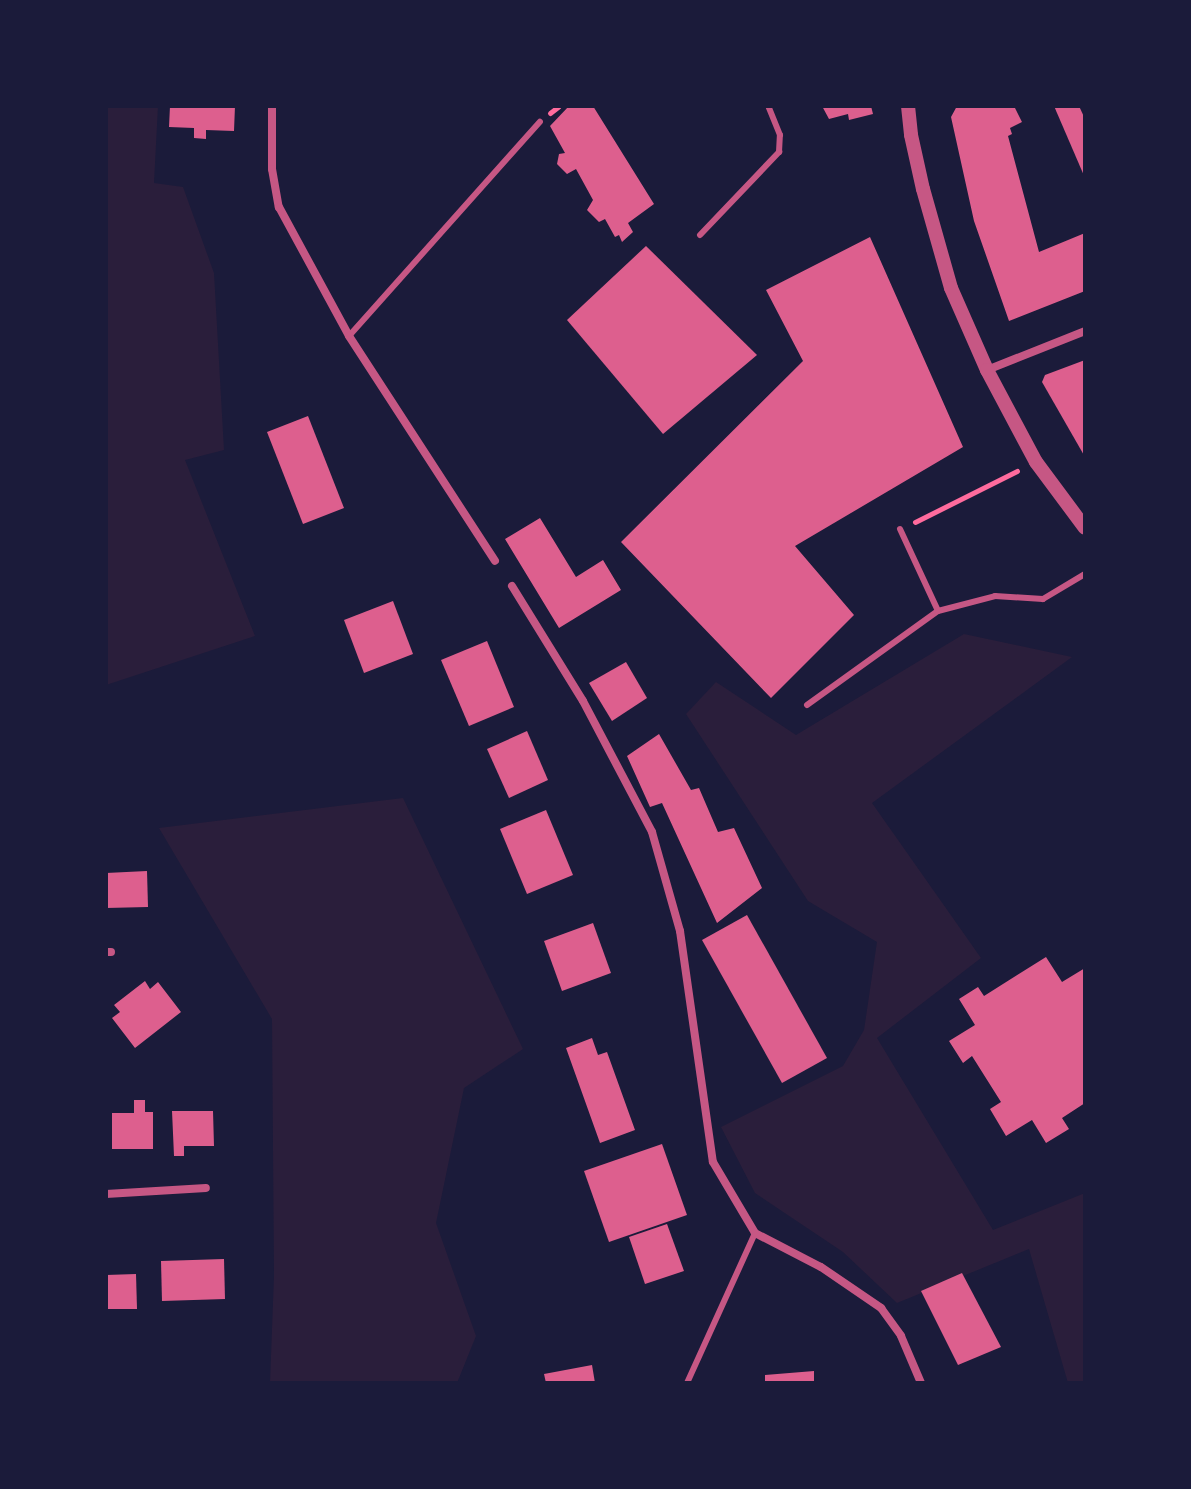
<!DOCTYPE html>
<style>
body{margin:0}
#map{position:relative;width:1191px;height:1489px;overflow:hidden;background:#1b1b3a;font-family:Inter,sans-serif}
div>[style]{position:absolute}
.green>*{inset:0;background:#2a1e3b}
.building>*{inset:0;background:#dd5f8e}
.path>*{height:5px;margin:-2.5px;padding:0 2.5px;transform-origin:2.5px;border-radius:2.5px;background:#ff6b9d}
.service>*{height:6px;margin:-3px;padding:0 3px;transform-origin:3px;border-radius:3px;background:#c65784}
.minor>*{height:8px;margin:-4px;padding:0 4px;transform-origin:4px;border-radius:4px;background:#c65784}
.tertiary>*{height:14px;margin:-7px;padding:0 7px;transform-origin:7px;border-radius:7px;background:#c65784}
span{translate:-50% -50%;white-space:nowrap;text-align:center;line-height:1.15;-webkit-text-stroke:6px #1b1b3a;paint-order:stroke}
.frame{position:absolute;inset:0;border:108px solid #1b1b3a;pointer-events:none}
</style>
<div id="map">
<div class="green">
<div style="clip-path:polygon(106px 106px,158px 106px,154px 183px,183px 187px,214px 273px,224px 450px,185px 460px,255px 636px,106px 685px)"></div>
<div style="clip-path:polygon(964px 634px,1072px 657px,872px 803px,981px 958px,877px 1038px,993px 1230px,1085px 1193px,1085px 1383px,1068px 1383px,1029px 1249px,897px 1303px,843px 1252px,755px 1193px,721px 1127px,843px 1066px,864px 1030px,877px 942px,808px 901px,686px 714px,716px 682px,796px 735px)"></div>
<div style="clip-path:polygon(403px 798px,523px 1049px,464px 1088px,436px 1223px,476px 1336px,457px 1383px,270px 1383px,274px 1275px,272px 1019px,159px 828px)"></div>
</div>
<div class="building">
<div style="clip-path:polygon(170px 106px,235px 106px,234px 131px,206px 130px,206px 139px,194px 138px,194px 128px,169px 127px)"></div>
<div style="clip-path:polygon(569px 106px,593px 106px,654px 204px,628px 223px,633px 232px,622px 242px,619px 235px,615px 237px,605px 219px,599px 222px,587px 210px,593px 200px,576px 169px,567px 174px,557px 164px,559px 154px,565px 153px,550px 126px)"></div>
<div style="clip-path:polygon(822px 106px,871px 106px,873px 114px,849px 120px,848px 114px,829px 119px)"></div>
<div style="clip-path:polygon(957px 106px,1014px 106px,1022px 122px,1010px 128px,1012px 134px,1008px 136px,1039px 252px,1085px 233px,1085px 291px,1009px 321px,974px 221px,951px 117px)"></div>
<div style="clip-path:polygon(1054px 106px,1079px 106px,1085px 119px,1085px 178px)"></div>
<div style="clip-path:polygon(870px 237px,963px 447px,795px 546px,854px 615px,771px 698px,621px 542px,803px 361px,766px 290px)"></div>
<div style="clip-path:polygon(646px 246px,757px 355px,663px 434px,567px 320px)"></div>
<div style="clip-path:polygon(1085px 360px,1085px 457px,1042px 382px,1045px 375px)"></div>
<div style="clip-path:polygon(308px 416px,344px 508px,303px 524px,267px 432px)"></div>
<div style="clip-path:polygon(540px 518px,576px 577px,603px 560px,621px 590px,559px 628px,505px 539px)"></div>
<div style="clip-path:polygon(393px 601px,413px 654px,364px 673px,344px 620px)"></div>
<div style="clip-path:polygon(487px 641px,514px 707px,469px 726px,441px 660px)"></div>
<div style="clip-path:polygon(626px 662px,647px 698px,612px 721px,589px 683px)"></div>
<div style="clip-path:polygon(527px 731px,548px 780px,509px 798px,487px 749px)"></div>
<div style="clip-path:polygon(659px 734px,691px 790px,699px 788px,718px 832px,734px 828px,762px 888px,717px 923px,662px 803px,650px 807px,627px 756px)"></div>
<div style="clip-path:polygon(546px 810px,573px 875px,527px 894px,500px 829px)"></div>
<div style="clip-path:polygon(147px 871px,148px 907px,106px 908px,106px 873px)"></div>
<div style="clip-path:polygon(747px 915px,827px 1058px,782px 1083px,702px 940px)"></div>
<div style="clip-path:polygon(593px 923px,611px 973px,562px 991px,544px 941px)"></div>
<div style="clip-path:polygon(1046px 957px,1062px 982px,1085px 968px,1085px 1103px,1062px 1118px,1069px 1129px,1046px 1143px,1032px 1120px,1006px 1136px,990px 1109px,1001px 1102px,972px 1056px,963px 1063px,949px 1041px,975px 1025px,959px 999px,978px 987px,984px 996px)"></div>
<div style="clip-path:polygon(145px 981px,150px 989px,158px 982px,181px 1012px,135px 1048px,112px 1018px,120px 1012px,114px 1005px)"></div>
<div style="clip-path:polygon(592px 1038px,598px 1055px,607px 1052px,635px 1130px,600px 1143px,566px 1048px)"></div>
<div style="clip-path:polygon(134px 1100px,145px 1100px,145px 1112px,153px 1112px,153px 1149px,112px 1149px,112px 1113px,134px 1113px)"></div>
<div style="clip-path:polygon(172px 1111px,213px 1111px,214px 1146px,184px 1146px,184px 1156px,174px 1156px)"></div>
<div style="clip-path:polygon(662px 1144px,687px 1215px,609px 1242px,584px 1171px)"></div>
<div style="clip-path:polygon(667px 1224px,684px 1271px,645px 1284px,629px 1237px)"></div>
<div style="clip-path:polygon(224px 1259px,225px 1299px,162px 1301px,161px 1261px)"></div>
<div style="clip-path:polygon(962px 1273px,1001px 1347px,958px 1365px,921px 1291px)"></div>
<div style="clip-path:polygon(136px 1274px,137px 1309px,106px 1309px,106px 1275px)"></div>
<div style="clip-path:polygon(592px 1365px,595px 1383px,546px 1383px,544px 1374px)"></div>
<div style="clip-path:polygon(814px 1371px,814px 1383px,765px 1383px,765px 1375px)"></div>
</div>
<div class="path">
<div style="left:550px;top:113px;width:11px;rotate:-38deg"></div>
<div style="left:915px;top:522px;width:114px;rotate:-26.6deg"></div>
</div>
<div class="service">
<div style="left:700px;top:235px;width:115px;rotate:-46.4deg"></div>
<div style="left:779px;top:152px;width:17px;rotate:-87deg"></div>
<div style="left:780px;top:135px;width:31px;rotate:-112deg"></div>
<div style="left:349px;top:336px;width:287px;rotate:-48.3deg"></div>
<div style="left:900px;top:529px;width:90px;rotate:65.1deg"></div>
<div style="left:807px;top:705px;width:161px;rotate:-35.7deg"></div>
<div style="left:938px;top:611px;width:59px;rotate:-14.7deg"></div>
<div style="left:995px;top:596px;width:48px;rotate:3.6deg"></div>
<div style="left:1043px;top:599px;width:49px;rotate:-30.8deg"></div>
<div style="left:687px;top:1383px;width:165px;rotate:-65.6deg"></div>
</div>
<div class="minor">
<div style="left:272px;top:106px;width:63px;rotate:90deg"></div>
<div style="left:272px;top:169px;width:39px;rotate:80deg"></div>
<div style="left:279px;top:207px;width:147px;rotate:61.5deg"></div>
<div style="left:349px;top:336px;width:268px;rotate:57deg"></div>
<div style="left:987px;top:370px;width:105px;rotate:-21.7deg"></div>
<div style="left:512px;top:586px;width:135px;rotate:58.3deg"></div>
<div style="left:583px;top:701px;width:148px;rotate:62.2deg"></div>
<div style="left:652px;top:832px;width:103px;rotate:74.2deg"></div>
<div style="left:680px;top:931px;width:233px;rotate:81.9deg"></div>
<div style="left:713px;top:1162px;width:82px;rotate:59.4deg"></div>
<div style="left:755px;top:1233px;width:74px;rotate:27.3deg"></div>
<div style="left:821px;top:1267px;width:73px;rotate:34.3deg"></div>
<div style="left:881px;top:1308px;width:34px;rotate:54deg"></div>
<div style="left:901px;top:1336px;width:51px;rotate:66.9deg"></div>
<div style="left:106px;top:952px;width:5px"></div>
<div style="left:106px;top:1194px;width:100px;rotate:-3.4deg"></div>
</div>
<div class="tertiary">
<div style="left:908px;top:106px;width:29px;rotate:84deg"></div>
<div style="left:911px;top:135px;width:55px;rotate:77.5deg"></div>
<div style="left:923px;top:189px;width:103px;rotate:74.2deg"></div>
<div style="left:951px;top:288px;width:90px;rotate:66.3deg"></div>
<div style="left:987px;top:370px;width:104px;rotate:62deg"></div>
<div style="left:1036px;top:462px;width:82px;rotate:53.4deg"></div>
</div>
<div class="frame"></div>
</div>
